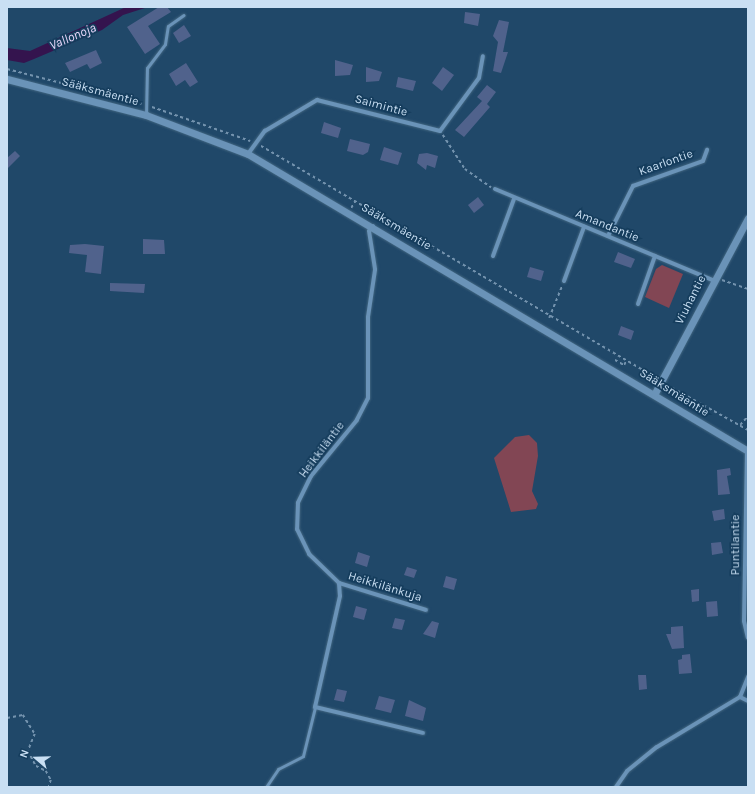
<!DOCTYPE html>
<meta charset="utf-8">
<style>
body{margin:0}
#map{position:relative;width:755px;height:794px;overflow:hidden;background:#204869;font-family:Karla,sans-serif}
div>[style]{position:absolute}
.green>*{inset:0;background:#824654}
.water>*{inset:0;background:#34144e}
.building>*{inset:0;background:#50628c}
.path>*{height:1.5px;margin-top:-0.75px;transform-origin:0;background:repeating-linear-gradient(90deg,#7493ae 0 3px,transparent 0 6px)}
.roads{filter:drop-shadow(0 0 1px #426681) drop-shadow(0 0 1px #426681)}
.service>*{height:3px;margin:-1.5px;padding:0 1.5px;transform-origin:1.5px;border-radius:1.5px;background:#6a93b8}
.minor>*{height:4px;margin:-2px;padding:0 2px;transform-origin:2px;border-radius:2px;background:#6a93b8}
.tertiary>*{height:7px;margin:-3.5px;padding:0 3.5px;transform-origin:3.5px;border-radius:3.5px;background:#6a93b8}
span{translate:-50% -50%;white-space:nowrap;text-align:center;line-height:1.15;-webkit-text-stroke:3.5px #153d5d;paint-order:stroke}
.street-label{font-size:12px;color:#c9dff3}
.water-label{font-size:13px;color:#e8d7fb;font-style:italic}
.frame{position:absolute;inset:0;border:8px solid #c9dff3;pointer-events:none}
.north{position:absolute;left:16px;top:738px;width:40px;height:40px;-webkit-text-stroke:3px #153d5d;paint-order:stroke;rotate:290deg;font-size:11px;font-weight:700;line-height:16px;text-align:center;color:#c9dff3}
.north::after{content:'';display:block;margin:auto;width:14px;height:18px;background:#c9dff3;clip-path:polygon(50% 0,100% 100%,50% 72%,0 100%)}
</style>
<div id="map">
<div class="green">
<div style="clip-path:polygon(662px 265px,683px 274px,669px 308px,645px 297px,656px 269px)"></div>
<div style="clip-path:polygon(529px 435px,537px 443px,538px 456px,532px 491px,538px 504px,536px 509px,511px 512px,494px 458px,515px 437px)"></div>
</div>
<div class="water">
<div style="clip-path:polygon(126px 7px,148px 7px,123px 15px,102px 30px,34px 59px,24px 63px,7px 60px,7px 48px,30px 51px)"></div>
</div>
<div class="building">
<div style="clip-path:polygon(159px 7px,167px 7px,171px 12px,148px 26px,160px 44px,145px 54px,127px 27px)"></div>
<div style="clip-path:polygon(465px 12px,480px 14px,478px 26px,464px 23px)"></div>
<div style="clip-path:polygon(499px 20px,509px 22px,503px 52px,508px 52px,501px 73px,493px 71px,498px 42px,493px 36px)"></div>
<div style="clip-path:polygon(184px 25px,191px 36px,179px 43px,173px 33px)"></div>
<div style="clip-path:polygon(96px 50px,102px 63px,90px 69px,87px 64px,70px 72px,65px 63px)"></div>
<div style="clip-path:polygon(335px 60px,353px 65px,350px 75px,335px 76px)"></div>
<div style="clip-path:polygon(186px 63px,198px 82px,190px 87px,185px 80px,176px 86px,169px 74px)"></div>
<div style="clip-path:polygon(366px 67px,382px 72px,379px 81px,366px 82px)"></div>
<div style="clip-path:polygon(443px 67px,454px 75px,442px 91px,432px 83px)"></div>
<div style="clip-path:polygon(398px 77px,416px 81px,413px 91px,396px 87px)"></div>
<div style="clip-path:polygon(487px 85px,496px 92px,487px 104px,490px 107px,464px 137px,455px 130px,482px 101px,477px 97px)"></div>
<div style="clip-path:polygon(324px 122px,341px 128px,338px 138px,321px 133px)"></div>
<div style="clip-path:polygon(350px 139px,370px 144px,368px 152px,363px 155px,347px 151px)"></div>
<div style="clip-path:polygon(384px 147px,402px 153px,398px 165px,380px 160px)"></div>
<div style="clip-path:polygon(15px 151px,20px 156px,7px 169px,7px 158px)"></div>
<div style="clip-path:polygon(427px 153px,438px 156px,435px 168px,427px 165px,426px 170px,417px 163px,419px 154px)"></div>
<div style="clip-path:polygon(478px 197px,484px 205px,474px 213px,468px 205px)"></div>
<div style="clip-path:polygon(143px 239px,164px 240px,165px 254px,143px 254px)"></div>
<div style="clip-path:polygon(85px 244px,104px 246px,101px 274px,85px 272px,87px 255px,69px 253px,70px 245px)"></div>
<div style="clip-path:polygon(618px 252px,635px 259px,631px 268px,614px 262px)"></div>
<div style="clip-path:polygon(530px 267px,544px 271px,541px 281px,527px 277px)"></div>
<div style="clip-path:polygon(110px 283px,145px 284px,144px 293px,110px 291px)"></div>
<div style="clip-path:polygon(621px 326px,634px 331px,631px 340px,618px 335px)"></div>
<div style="clip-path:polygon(730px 468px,731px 475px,727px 476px,730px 494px,718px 495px,717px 470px)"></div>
<div style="clip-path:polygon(724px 509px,725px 519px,714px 521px,712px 511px)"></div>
<div style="clip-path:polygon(721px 542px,723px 553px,712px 555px,711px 543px)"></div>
<div style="clip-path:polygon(358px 552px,370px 556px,367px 567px,355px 563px)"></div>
<div style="clip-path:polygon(407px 567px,417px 570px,414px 578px,404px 575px)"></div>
<div style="clip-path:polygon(446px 576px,457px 579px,454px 590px,443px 587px)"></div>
<div style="clip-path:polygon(699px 589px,699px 601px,692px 602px,691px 590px)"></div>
<div style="clip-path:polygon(717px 601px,718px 616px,707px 617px,706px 602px)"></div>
<div style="clip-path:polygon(356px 606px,367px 609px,364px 620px,353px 617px)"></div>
<div style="clip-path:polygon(395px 618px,405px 620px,402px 630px,392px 628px)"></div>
<div style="clip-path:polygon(432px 621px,439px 623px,435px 638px,423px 634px)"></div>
<div style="clip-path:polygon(683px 626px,684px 648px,672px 649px,666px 634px,671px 634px,671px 627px)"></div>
<div style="clip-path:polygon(690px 654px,692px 673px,679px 674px,678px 660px,682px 659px,682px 655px)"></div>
<div style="clip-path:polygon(638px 675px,646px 675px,647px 689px,639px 690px)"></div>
<div style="clip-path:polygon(337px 689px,347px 691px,344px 702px,334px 700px)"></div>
<div style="clip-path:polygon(379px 696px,395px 700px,391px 713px,375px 709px)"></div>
<div style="clip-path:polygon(409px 700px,426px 708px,423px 721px,405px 716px)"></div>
</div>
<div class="path">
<div style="left:7px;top:69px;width:139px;rotate:14.5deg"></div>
<div style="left:152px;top:107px;width:104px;rotate:19.1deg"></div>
<div style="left:443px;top:135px;width:40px;rotate:57.1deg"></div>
<div style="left:465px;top:169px;width:32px;rotate:35deg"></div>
<div style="left:261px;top:146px;width:458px;rotate:30.4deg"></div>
<div style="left:351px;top:208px;width:8px;rotate:-60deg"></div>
<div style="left:722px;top:280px;width:28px;rotate:19deg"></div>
<div style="left:549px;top:318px;width:35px;rotate:-68deg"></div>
<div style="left:615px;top:360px;width:10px;rotate:29deg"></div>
<div style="left:624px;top:365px;width:4px;rotate:-63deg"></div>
<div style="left:667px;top:385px;width:93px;rotate:29.1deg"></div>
<div style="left:740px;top:425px;width:12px;rotate:-48deg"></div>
<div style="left:7px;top:718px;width:16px;rotate:-11deg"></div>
<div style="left:23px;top:715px;width:22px;rotate:58deg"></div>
<div style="left:35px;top:734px;width:18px;rotate:112deg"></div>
<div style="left:28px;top:751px;width:17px;rotate:62deg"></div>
<div style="left:36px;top:766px;width:11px;rotate:27deg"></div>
<div style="left:46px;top:771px;width:10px;rotate:61deg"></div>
<div style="left:51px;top:780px;width:7px;rotate:106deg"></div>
</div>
<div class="roads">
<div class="service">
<div style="left:146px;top:115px;width:47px;rotate:-88.8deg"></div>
<div style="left:147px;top:68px;width:30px;rotate:-53deg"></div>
<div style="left:165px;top:44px;width:18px;rotate:-81deg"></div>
<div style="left:168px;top:26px;width:19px;rotate:-35deg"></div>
<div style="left:266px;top:787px;width:22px;rotate:-56deg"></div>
<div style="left:278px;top:769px;width:28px;rotate:-27deg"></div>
<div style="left:303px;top:756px;width:50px;rotate:-76.2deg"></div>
</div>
<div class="minor">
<div style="left:248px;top:154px;width:29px;rotate:-54deg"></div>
<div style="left:265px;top:131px;width:61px;rotate:-30.8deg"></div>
<div style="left:317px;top:100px;width:127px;rotate:14.1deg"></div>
<div style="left:440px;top:131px;width:66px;rotate:-53.7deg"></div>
<div style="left:479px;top:78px;width:22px;rotate:-80deg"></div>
<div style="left:495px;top:189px;width:236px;rotate:22.7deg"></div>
<div style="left:373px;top:226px;width:6px;rotate:129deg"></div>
<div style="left:369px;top:231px;width:39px;rotate:81deg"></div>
<div style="left:375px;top:270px;width:48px;rotate:98.5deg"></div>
<div style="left:368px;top:317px;width:81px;rotate:90deg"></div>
<div style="left:368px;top:398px;width:25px;rotate:117deg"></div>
<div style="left:357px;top:420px;width:72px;rotate:129.4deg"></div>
<div style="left:311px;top:476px;width:30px;rotate:116deg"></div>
<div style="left:298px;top:503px;width:26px;rotate:92deg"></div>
<div style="left:297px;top:529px;width:28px;rotate:64deg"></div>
<div style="left:309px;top:554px;width:42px;rotate:44deg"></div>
<div style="left:339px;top:583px;width:13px;rotate:86deg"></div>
<div style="left:340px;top:596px;width:114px;rotate:102.7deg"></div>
<div style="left:315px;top:707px;width:111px;rotate:13.5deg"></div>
<div style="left:608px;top:236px;width:56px;rotate:-63.4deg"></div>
<div style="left:633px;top:186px;width:74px;rotate:-19.7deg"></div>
<div style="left:703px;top:161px;width:12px;rotate:-70deg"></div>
<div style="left:493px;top:256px;width:61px;rotate:-69.8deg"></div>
<div style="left:564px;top:281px;width:58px;rotate:-69.7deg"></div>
<div style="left:638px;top:304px;width:51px;rotate:-70.5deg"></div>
<div style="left:747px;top:451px;width:170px;rotate:91deg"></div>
<div style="left:744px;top:621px;width:17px;rotate:77deg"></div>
<div style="left:339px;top:583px;width:91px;rotate:17.2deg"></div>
<div style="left:740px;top:697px;width:9px;rotate:27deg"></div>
<div style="left:616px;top:787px;width:19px;rotate:-55deg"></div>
<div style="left:627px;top:771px;width:38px;rotate:-39deg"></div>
<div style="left:657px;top:747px;width:97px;rotate:-31.1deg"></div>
<div style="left:740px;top:697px;width:22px;rotate:-68deg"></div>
</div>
<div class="tertiary">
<div style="left:7px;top:79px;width:144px;rotate:14.5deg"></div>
<div style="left:146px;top:115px;width:109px;rotate:20.9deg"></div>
<div style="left:248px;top:154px;width:582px;rotate:30.71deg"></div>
<div style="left:655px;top:393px;width:198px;rotate:-62deg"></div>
</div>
</div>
<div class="street-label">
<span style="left:100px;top:92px;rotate:15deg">Sääksmäentie</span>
<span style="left:381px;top:106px;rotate:15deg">Saimintie</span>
<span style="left:666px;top:163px;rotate:-20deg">Kaarlontie</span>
<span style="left:607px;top:226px;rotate:22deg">Amandantie</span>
<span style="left:396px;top:227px;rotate:31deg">Sääksmäentie</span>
<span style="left:691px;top:300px;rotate:-63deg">Viuhantie</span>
<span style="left:674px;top:393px;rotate:32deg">Sääksmäentie</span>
<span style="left:322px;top:450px;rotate:-53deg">Heikkiläntie</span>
<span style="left:736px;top:545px;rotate:-90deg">Puntilantie</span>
<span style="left:385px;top:587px;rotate:17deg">Heikkilänkuja</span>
</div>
<div class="water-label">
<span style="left:73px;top:37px;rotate:-23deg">Vallonoja</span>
</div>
<div class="frame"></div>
<div class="north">N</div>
</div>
